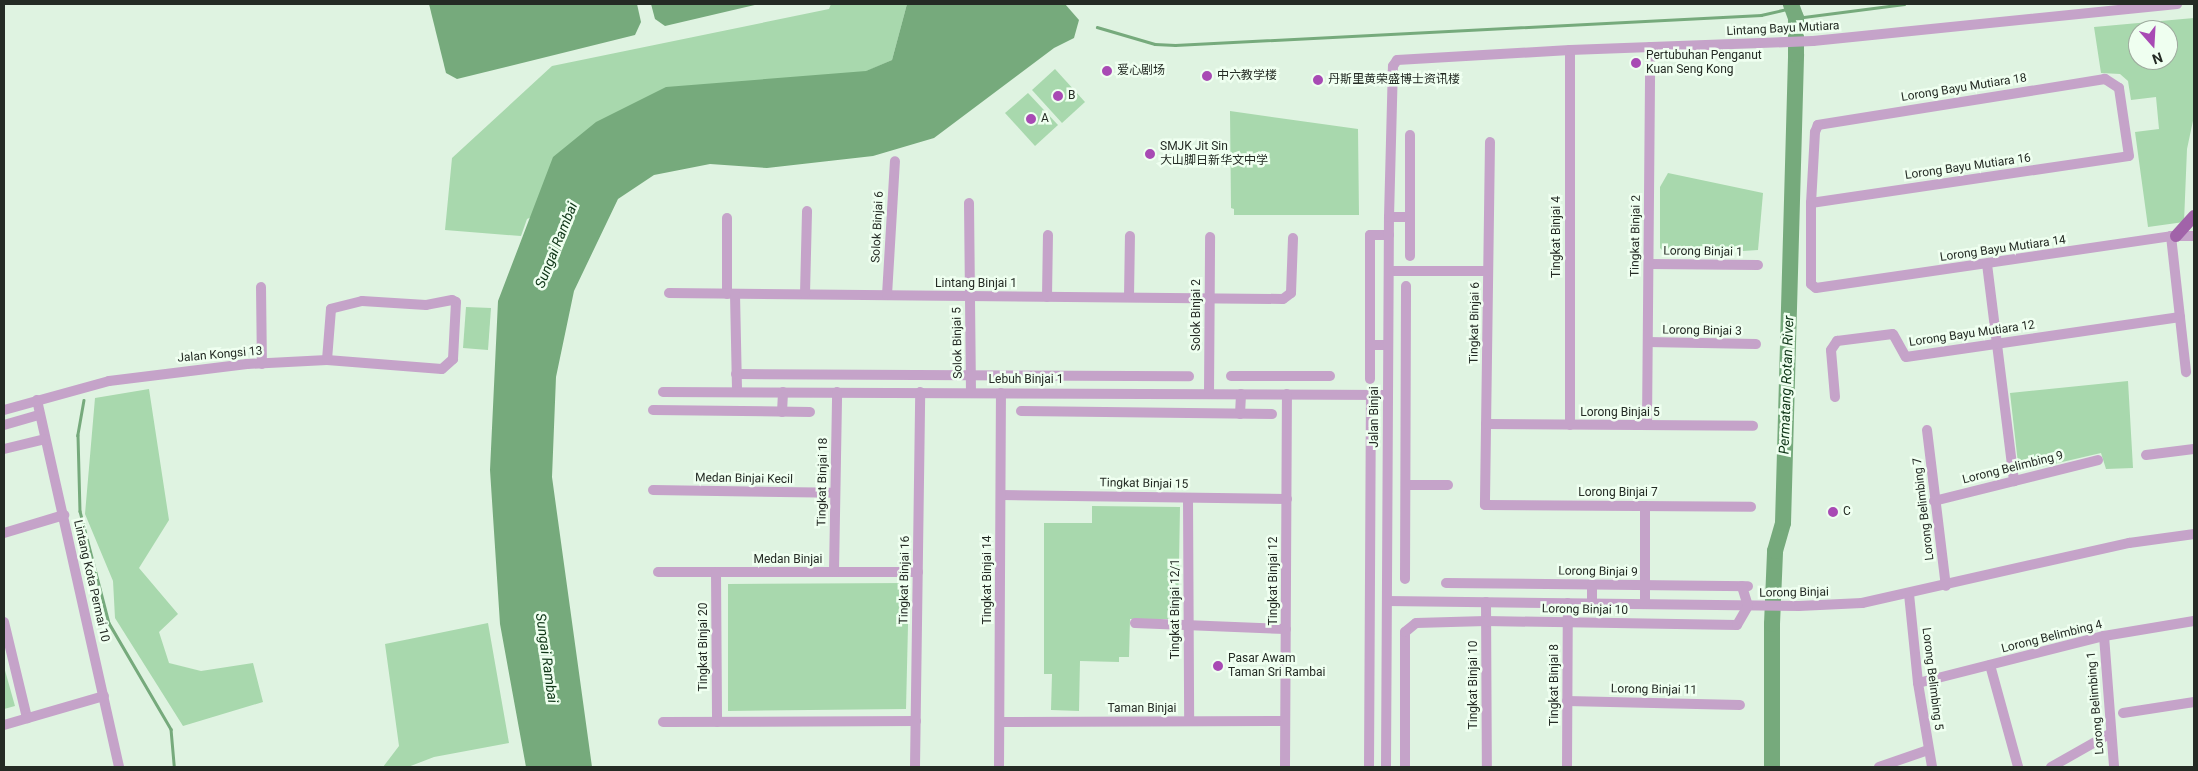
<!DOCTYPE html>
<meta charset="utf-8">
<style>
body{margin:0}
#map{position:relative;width:2198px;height:771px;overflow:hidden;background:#dff3e1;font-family:Roboto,"Noto Sans SC",sans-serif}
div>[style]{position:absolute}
.green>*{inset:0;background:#a8d8ad}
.water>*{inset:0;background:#76aa7c}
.stream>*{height:2.5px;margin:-1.25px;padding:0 1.25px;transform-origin:1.25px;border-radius:1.25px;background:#76aa7c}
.river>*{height:16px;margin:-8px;padding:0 8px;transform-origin:8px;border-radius:8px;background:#76aa7c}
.minor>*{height:10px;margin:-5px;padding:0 5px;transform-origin:5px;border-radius:5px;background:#c5a3c9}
.major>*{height:12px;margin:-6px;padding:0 6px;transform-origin:6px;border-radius:6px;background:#a163a9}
.dots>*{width:14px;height:14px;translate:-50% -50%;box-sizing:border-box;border:2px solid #effff0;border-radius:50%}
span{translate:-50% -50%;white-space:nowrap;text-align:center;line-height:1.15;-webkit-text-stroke:5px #effff0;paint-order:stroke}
.street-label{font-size:12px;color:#242b24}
.poi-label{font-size:12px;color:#242b24}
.left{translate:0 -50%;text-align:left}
.water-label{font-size:14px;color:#0e3516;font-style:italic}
.frame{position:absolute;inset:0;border:5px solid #242b24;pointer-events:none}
.north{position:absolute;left:2128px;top:20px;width:50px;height:50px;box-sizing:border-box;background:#effff0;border:1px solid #9eaa9e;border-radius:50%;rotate:161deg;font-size:14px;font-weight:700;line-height:20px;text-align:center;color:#242b24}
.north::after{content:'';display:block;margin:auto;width:18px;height:22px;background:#a84ab4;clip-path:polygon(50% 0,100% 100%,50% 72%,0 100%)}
</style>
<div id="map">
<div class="green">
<div style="clip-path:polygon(831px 4px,907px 4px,892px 60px,527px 219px,521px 236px,445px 230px,452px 158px,552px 66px,829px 9px)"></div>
<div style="clip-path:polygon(evenodd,2194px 18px,2194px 116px,2187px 149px,2184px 222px,2148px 227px,2135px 132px,2159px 129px,2156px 97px,2131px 100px,2128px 81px,2120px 74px,2101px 73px,2094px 27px,2194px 18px,2138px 30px,2168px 30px,2168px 60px,2138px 60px,2138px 30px)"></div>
<div style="clip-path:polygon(1055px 69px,1085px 102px,1062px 123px,1032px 90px)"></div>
<div style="clip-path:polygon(1028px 93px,1058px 125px,1035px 146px,1005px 113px)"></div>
<div style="clip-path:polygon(1230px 111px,1358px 129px,1359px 215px,1234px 215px,1234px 209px,1231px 208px)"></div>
<div style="clip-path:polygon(1668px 173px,1763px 193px,1758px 250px,1668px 256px,1660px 248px,1660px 187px)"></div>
<div style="clip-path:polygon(466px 307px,491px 308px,488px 350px,463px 348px)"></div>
<div style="clip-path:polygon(2128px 381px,2133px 468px,2106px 469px,2101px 453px,2019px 472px,2010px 393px)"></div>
<div style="clip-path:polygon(149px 389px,169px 520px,139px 568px,178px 614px,159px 632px,169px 663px,201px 671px,253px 663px,263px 702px,183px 726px,115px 618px,113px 581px,85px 514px,95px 398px)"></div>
<div style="clip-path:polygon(1092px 506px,1180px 507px,1178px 619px,1130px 619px,1129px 657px,1119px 657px,1119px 662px,1080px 661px,1079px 711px,1051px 710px,1052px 674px,1044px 674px,1044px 523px,1092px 523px)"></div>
<div style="clip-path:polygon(909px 583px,906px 709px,728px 711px,728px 584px)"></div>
<div style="clip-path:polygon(488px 623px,509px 743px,434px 757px,408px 767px,383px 767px,399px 746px,385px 644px)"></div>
<div style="clip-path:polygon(4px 667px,15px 706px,4px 709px)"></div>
</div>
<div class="water">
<div style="clip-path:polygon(429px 4px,637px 4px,641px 22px,635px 35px,457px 79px,446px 73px)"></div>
<div style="clip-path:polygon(651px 4px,759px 4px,665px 26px,655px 19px)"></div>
<div style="clip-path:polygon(907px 4px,1065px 4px,1079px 20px,1074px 38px,1054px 48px,934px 138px,873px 156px,767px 168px,710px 164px,654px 175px,618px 199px,574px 291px,556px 377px,552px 477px,592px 767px,526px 767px,500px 624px,490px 470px,498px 301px,553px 157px,596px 122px,666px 87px,866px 71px,892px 60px)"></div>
</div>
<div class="stream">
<div style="left:1796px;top:18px;width:109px;rotate:-7.4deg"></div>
<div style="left:1097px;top:27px;width:60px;rotate:16.3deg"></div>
<div style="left:1155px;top:44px;width:20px;rotate:3deg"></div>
<div style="left:1175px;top:45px;width:587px;rotate:-2.93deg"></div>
<div style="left:1761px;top:15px;width:31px;rotate:-13deg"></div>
<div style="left:84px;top:400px;width:36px;rotate:100deg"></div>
<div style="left:78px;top:435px;width:76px;rotate:88.5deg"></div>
<div style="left:80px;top:511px;width:116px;rotate:75.5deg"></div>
<div style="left:109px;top:623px;width:123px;rotate:59.7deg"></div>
<div style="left:171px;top:729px;width:38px;rotate:85deg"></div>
</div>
<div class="river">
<div style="left:1772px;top:767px;width:143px;rotate:-90deg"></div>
<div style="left:1772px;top:624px;width:73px;rotate:-87.6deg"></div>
<div style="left:1775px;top:551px;width:29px;rotate:-74deg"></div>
<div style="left:1783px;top:523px;width:469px;rotate:-88.4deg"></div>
<div style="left:1796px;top:54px;width:36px;rotate:-90deg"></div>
<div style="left:1796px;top:18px;width:15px;rotate:-110deg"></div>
</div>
<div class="minor">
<div style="left:1570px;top:50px;width:375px;rotate:90deg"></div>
<div style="left:1490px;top:142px;width:363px;rotate:90.8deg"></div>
<div style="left:1485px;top:505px;width:266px;rotate:0.4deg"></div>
<div style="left:969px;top:203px;width:190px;rotate:89.4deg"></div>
<div style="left:1811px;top:203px;width:321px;rotate:-8.4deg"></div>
<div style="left:2129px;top:156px;width:69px;rotate:-98.4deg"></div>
<div style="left:2119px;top:88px;width:17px;rotate:-147deg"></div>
<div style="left:2105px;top:79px;width:291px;rotate:170.9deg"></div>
<div style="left:1818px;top:125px;width:8px;rotate:113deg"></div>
<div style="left:1815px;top:132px;width:71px;rotate:93.2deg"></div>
<div style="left:1811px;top:203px;width:81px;rotate:90deg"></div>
<div style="left:1811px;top:284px;width:6px;rotate:39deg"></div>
<div style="left:1816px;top:288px;width:359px;rotate:-8.3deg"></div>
<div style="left:2171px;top:236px;width:23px"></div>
<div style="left:1389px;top:217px;width:21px"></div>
<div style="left:727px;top:218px;width:76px;rotate:90deg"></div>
<div style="left:2171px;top:236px;width:137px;rotate:83.7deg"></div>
<div style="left:1410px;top:256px;width:121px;rotate:-90deg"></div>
<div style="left:1649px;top:264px;width:109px;rotate:0.5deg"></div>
<div style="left:1987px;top:264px;width:219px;rotate:82.9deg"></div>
<div style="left:1389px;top:271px;width:99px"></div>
<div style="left:261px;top:287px;width:77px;rotate:89.3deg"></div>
<div style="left:669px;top:293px;width:614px;rotate:0.56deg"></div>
<div style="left:1283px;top:299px;width:10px;rotate:-37deg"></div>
<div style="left:1291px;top:293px;width:55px;rotate:-87.9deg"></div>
<div style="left:735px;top:294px;width:97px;rotate:88.8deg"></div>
<div style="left:805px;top:294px;width:83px;rotate:-88.6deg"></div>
<div style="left:887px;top:295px;width:134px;rotate:-86.6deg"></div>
<div style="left:1047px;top:297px;width:62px;rotate:-89.1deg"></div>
<div style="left:1129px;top:297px;width:61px;rotate:-89.1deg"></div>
<div style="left:1648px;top:342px;width:108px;rotate:1.1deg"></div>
<div style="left:1370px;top:345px;width:110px;rotate:-90deg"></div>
<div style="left:1370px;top:235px;width:19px"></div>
<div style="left:736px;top:374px;width:453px;rotate:0.3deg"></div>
<div style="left:1231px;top:376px;width:99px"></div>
<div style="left:1370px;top:379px;width:34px;rotate:-90deg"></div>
<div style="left:1370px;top:345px;width:18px"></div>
<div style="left:663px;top:392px;width:725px;rotate:0.24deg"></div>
<div style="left:1209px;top:394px;width:157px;rotate:-89.6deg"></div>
<div style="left:1835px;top:397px;width:47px;rotate:-94.9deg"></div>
<div style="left:1831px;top:350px;width:11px;rotate:-56deg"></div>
<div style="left:1837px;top:341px;width:56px;rotate:-7.1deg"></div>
<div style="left:1893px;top:334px;width:26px;rotate:61deg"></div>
<div style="left:1906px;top:357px;width:277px;rotate:-8.3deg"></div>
<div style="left:37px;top:400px;width:376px;rotate:77.4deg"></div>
<div style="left:4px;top:410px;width:109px;rotate:-15.4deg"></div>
<div style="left:109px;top:381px;width:139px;rotate:-7deg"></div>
<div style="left:247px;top:364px;width:80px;rotate:-2.9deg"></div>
<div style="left:327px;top:360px;width:115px;rotate:4.5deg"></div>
<div style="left:442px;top:369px;width:15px;rotate:-42deg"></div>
<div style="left:453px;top:359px;width:57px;rotate:-87deg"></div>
<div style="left:456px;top:302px;width:4px;rotate:-153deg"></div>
<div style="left:452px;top:300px;width:26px;rotate:169deg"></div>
<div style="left:426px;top:305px;width:64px;rotate:-176.4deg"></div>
<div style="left:362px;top:301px;width:32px;rotate:166deg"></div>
<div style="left:331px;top:309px;width:51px;rotate:94.5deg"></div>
<div style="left:653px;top:410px;width:157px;rotate:0.7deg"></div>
<div style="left:1021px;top:411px;width:251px;rotate:0.7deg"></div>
<div style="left:782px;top:412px;width:20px;rotate:-87deg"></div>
<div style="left:1240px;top:414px;width:20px;rotate:-87deg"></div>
<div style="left:1486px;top:424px;width:267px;rotate:0.4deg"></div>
<div style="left:4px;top:425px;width:37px;rotate:-16deg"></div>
<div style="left:1647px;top:425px;width:378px;rotate:-89.5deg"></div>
<div style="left:1927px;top:430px;width:157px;rotate:83.1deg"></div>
<div style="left:4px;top:449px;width:42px;rotate:-13.7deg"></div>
<div style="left:2146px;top:455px;width:48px;rotate:-7.1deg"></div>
<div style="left:1406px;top:485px;width:42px"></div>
<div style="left:653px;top:490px;width:182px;rotate:0.9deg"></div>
<div style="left:1001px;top:495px;width:286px;rotate:0.8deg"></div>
<div style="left:1188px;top:498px;width:223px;rotate:89.7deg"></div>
<div style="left:1934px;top:501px;width:169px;rotate:-14deg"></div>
<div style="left:4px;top:533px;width:63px;rotate:-16.7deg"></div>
<div style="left:658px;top:572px;width:260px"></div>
<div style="left:716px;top:572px;width:150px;rotate:89.6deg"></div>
<div style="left:834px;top:572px;width:180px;rotate:-89deg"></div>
<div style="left:1405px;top:579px;width:293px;rotate:-89.8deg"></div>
<div style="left:1446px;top:583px;width:302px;rotate:0.6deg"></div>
<div style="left:1592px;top:584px;width:20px;rotate:90deg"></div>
<div style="left:1909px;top:594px;width:89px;rotate:84.2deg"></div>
<div style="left:1918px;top:683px;width:85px;rotate:80.5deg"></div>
<div style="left:1387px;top:601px;width:412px;rotate:0.7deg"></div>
<div style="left:1799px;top:606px;width:63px;rotate:-2.7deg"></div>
<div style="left:1862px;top:603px;width:274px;rotate:-12.7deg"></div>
<div style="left:2129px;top:543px;width:66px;rotate:-7.9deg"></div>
<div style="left:1486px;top:602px;width:165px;rotate:89.7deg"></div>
<div style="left:1645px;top:604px;width:98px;rotate:-90deg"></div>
<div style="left:4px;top:622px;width:99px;rotate:76.5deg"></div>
<div style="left:1135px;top:623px;width:151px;rotate:2.3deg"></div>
<div style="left:2104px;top:636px;width:131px;rotate:85.6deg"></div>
<div style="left:1990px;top:665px;width:106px;rotate:74.6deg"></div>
<div style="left:1918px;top:683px;width:192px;rotate:-14.2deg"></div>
<div style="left:2104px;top:636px;width:91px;rotate:-9.5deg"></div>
<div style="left:1567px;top:701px;width:173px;rotate:1.3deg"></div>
<div style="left:2123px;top:713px;width:72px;rotate:-8.8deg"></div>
<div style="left:663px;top:722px;width:253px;rotate:-0.2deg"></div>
<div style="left:1000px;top:722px;width:285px;rotate:-0.2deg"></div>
<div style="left:4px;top:725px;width:104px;rotate:-16.2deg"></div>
<div style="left:915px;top:767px;width:375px;rotate:-89.2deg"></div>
<div style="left:999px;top:767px;width:374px;rotate:-89.7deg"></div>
<div style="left:1285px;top:767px;width:373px;rotate:-89.7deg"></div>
<div style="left:1369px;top:767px;width:372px;rotate:-89.7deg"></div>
<div style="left:1386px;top:767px;width:550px;rotate:-89.69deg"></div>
<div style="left:1389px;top:217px;width:151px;rotate:-88.5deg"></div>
<div style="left:1393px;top:66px;width:7px;rotate:-56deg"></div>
<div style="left:1397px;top:60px;width:173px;rotate:-3.3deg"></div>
<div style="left:1570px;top:50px;width:243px;rotate:-2.1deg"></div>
<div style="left:1813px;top:41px;width:366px;rotate:-5.8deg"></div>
<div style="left:1405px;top:767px;width:135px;rotate:-90deg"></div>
<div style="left:1405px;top:632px;width:14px;rotate:-39deg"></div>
<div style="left:1416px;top:623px;width:70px;rotate:-1.6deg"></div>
<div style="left:1486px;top:621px;width:251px;rotate:0.9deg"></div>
<div style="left:1737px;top:625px;width:22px;rotate:-60deg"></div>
<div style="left:1748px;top:606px;width:21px;rotate:-107deg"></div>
<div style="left:1567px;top:767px;width:164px;rotate:-89.7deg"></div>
<div style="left:1879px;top:767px;width:52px;rotate:-19.1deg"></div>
<div style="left:2051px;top:767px;width:69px;rotate:-29.5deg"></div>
</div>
<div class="major">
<div style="left:2176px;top:236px;width:27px;rotate:-48deg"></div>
</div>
<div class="dots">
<div style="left:1636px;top:63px;background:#a84ab4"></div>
<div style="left:1107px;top:71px;background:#a84ab4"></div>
<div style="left:1207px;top:76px;background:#a84ab4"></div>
<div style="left:1318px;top:80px;background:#a84ab4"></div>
<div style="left:1058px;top:96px;background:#a84ab4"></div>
<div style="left:1031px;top:119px;background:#a84ab4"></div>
<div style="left:1150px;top:154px;background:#a84ab4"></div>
<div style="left:1833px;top:512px;background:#a84ab4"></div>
<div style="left:1218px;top:666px;background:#a84ab4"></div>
</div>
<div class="street-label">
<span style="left:1783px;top:29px;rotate:-3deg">Lintang Bayu Mutiara</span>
<span style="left:1964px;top:88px;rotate:-9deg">Lorong Bayu Mutiara 18</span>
<span style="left:1968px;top:167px;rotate:-8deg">Lorong Bayu Mutiara 16</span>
<span style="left:878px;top:227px;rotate:-87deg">Solok Binjai 6</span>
<span style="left:1636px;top:236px;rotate:-89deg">Tingkat Binjai 2</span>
<span style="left:1557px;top:237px;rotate:-90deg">Tingkat Binjai 4</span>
<span style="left:2003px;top:249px;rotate:-8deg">Lorong Bayu Mutiara 14</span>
<span style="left:1703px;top:252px;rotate:1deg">Lorong Binjai 1</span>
<span style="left:976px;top:284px">Lintang Binjai 1</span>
<span style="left:1197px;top:315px;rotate:-90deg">Solok Binjai 2</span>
<span style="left:1475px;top:323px;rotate:-89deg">Tingkat Binjai 6</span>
<span style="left:1702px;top:331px;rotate:1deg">Lorong Binjai 3</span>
<span style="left:1972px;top:334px;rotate:-8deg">Lorong Bayu Mutiara 12</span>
<span style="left:958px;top:343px;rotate:-91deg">Solok Binjai 5</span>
<span style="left:220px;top:355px;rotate:-5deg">Jalan Kongsi 13</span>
<span style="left:1026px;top:380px">Lebuh Binjai 1</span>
<span style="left:1620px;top:413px">Lorong Binjai 5</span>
<span style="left:1375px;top:417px;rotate:-90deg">Jalan Binjai</span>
<span style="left:2013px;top:468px;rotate:-14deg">Lorong Belimbing 9</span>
<span style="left:744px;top:479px;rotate:1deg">Medan Binjai Kecil</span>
<span style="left:823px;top:482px;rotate:-89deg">Tingkat Binjai 18</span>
<span style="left:1144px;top:484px;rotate:1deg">Tingkat Binjai 15</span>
<span style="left:1618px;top:493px">Lorong Binjai 7</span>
<span style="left:1924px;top:509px;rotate:-97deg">Lorong Belimbing 7</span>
<span style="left:788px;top:560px">Medan Binjai</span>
<span style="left:1598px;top:572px;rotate:1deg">Lorong Binjai 9</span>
<span style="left:905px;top:580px;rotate:-89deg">Tingkat Binjai 16</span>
<span style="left:988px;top:580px;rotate:-90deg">Tingkat Binjai 14</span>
<span style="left:91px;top:581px;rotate:77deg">Lintang Kota Permai 10</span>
<span style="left:1274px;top:581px;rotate:-90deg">Tingkat Binjai 12</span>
<span style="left:1794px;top:593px;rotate:-1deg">Lorong Binjai</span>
<span style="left:1176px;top:609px;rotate:-90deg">Tingkat Binjai 12/1</span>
<span style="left:1585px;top:610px;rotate:1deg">Lorong Binjai 10</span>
<span style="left:2052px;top:637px;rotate:-14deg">Lorong Belimbing 4</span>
<span style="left:704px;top:647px;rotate:-90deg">Tingkat Binjai 20</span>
<span style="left:1932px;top:679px;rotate:83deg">Lorong Belimbing 5</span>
<span style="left:1474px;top:685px;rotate:-90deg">Tingkat Binjai 10</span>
<span style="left:1555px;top:685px;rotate:-90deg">Tingkat Binjai 8</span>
<span style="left:1654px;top:690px;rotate:1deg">Lorong Binjai 11</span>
<span style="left:2096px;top:703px;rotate:-95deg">Lorong Belimbing 1</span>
<span style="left:1142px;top:709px">Taman Binjai</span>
</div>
<div class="poi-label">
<span class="left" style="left:1646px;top:63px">Pertubuhan Penganut<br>Kuan Seng Kong</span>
<span class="left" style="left:1117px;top:71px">爱心剧场</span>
<span class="left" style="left:1217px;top:76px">中六教学楼</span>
<span class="left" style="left:1328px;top:80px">丹斯里黄荣盛博士资讯楼</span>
<span class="left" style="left:1068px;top:96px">B</span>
<span class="left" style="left:1041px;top:119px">A</span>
<span class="left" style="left:1160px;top:154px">SMJK Jit Sin<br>大山脚日新华文中学</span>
<span class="left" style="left:1843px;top:512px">C</span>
<span class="left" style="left:1228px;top:666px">Pasar Awam<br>Taman Sri Rambai</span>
</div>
<div class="water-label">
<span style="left:556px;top:245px;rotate:-68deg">Sungai Rambai</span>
<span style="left:1786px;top:385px;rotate:-88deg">Permatang Rotan River</span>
<span style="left:547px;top:658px;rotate:82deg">Sungai Rambai</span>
</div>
<div class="frame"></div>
<div class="north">N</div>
</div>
